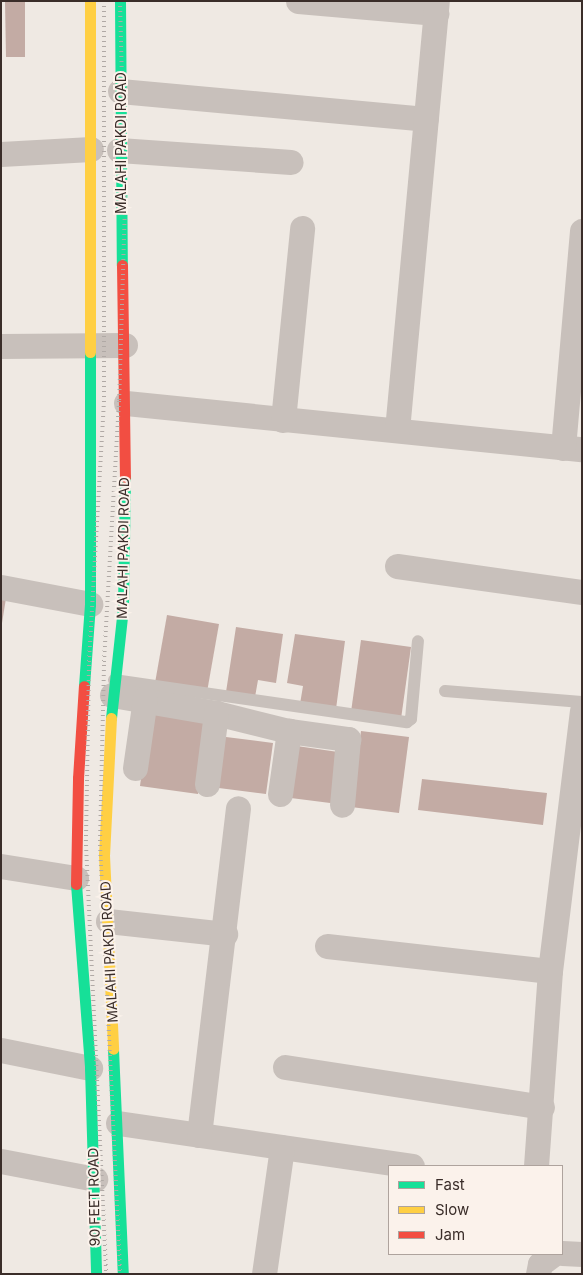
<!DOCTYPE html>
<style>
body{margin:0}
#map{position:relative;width:583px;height:1275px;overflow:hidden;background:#efe9e3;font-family:Inter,sans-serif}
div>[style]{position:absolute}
.building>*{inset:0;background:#c3aba4}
.lane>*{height:12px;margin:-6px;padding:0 6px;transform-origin:6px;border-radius:6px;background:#c8c0bb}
.street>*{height:25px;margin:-12.5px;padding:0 12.5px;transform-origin:12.5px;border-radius:12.5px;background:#c8c0bb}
.fast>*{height:11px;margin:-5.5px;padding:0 5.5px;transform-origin:5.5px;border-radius:5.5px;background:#16e098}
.slow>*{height:11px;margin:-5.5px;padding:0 5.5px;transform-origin:5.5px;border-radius:5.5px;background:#ffcf43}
.jam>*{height:11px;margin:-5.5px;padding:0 5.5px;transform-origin:5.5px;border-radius:5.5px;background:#f24e42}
.rail>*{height:4px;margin-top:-2px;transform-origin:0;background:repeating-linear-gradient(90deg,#b0a9a5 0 1px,transparent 0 5px)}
span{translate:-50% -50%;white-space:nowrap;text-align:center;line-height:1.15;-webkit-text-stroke:4px #fbf2eb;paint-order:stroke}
.street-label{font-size:14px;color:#3a2d29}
.frame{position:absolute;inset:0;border:2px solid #3a2d29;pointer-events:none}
.legend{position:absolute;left:388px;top:1165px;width:175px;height:90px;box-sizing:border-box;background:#fbf2eb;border:1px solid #aea39d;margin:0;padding:6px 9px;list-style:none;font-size:15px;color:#3a2d29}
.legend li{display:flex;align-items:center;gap:10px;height:25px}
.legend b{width:25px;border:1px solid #aea39d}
</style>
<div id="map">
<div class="building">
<div style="clip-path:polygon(5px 1px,25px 1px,25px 57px,6px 57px)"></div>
<div style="clip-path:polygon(1px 591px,7px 592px,2px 623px,1px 623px)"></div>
<div style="clip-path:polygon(167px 615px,219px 624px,207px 692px,155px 683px)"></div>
<div style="clip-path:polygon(236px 627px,283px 634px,276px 683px,258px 680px,255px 697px,226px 692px)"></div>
<div style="clip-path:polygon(295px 634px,345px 641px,336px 709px,300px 704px,303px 686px,287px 683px)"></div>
<div style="clip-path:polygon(361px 640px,411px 647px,401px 719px,351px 712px)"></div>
<div style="clip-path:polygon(150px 710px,209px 718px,198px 794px,140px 786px)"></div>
<div style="clip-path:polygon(361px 731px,409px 737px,399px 813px,351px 807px)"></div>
<div style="clip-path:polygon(218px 736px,273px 743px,266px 794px,211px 787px)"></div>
<div style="clip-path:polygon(290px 745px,345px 753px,338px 804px,283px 797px)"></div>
<div style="clip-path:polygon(422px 779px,547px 793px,543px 825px,418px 810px)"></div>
</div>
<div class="lane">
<div style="left:114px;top:680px;width:296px;rotate:8.2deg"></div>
<div style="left:407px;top:722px;width:5px;rotate:-37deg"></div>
<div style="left:411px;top:719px;width:78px;rotate:-84.9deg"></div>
<div style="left:445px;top:691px;width:137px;rotate:4.6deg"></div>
</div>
<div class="street">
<div style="left:298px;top:1px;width:139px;rotate:5deg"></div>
<div style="left:120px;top:91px;width:307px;rotate:5.2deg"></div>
<div style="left:119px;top:150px;width:172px;rotate:4deg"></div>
<div style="left:1px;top:154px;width:90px;rotate:-3.2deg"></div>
<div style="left:1px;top:346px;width:124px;rotate:-0.5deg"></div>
<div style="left:126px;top:403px;width:458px;rotate:5.8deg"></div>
<div style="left:283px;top:420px;width:193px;rotate:-84.3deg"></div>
<div style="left:397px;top:430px;width:431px;rotate:-84.7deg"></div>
<div style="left:563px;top:448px;width:218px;rotate:-85deg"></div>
<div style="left:397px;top:566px;width:187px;rotate:8deg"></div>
<div style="left:1px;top:587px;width:91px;rotate:10.8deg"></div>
<div style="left:112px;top:695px;width:106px;rotate:9.8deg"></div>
<div style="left:216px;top:713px;width:75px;rotate:13.9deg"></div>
<div style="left:289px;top:731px;width:60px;rotate:7.7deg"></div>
<div style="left:348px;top:739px;width:66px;rotate:95.2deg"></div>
<div style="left:135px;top:768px;width:70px;rotate:-81.8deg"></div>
<div style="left:207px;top:784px;width:72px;rotate:-82.8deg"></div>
<div style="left:280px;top:794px;width:64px;rotate:-81.9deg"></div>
<div style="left:1px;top:866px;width:76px;rotate:9.1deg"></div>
<div style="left:108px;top:921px;width:118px;rotate:6.3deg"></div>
<div style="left:327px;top:946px;width:224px;rotate:6.4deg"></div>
<div style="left:1px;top:1050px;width:91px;rotate:11.4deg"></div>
<div style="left:285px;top:1067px;width:260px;rotate:8.8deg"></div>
<div style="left:118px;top:1123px;width:297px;rotate:8.3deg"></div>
<div style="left:199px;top:1135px;width:329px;rotate:-83.2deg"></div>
<div style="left:1px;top:1161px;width:96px;rotate:10.8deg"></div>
<div style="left:536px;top:1166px;width:196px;rotate:-85.9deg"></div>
<div style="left:550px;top:971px;width:262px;rotate:-83deg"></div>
<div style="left:562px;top:1253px;width:20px;rotate:3deg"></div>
<div style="left:264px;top:1274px;width:128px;rotate:-81.9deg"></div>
<div style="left:538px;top:1274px;width:10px;rotate:-79deg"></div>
<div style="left:540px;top:1264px;width:17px;rotate:-36deg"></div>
</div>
<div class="fast">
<div style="left:120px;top:1px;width:264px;rotate:89.6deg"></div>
<div style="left:84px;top:686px;width:82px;rotate:-85.8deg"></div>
<div style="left:90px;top:604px;width:252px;rotate:-90deg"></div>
<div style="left:111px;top:718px;width:112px;rotate:-83.8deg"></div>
<div style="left:123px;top:607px;width:130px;rotate:-89.1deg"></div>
<div style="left:76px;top:884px;width:185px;rotate:85.6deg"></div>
<div style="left:90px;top:1068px;width:206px;rotate:88.3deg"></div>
<div style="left:113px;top:1049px;width:225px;rotate:87.5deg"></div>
</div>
<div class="slow">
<div style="left:90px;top:1px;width:351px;rotate:90deg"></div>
<div style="left:111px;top:718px;width:137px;rotate:92.9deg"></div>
<div style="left:104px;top:855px;width:194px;rotate:87.3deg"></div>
</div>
<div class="jam">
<div style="left:122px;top:265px;width:212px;rotate:89.2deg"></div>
<div style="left:76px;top:884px;width:106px;rotate:-88.9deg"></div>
<div style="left:78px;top:778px;width:92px;rotate:-86.3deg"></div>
</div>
<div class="rail">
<div style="left:104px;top:1px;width:400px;rotate:90deg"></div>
<div style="left:104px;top:401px;width:264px;rotate:93.3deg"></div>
<div style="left:89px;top:665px;width:180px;rotate:91deg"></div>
<div style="left:86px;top:845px;width:429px;rotate:87.3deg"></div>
<div style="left:120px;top:1px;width:203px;rotate:88.6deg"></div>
<div style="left:125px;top:204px;width:197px;rotate:91.7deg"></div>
<div style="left:119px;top:401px;width:264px;rotate:93.3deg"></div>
<div style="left:104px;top:665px;width:180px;rotate:91.3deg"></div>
<div style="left:100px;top:845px;width:429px;rotate:87.3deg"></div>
</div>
<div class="street-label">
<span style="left:121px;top:143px;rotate:-90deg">MALAHI PAKDI ROAD</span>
<span style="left:123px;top:548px;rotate:-89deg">MALAHI PAKDI ROAD</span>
<span style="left:109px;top:952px;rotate:-93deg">MALAHI PAKDI ROAD</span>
<span style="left:94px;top:1197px;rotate:-91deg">90 FEET ROAD</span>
</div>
<div class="frame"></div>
<ul class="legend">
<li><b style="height:6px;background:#16e098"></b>Fast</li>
<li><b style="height:6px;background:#ffcf43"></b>Slow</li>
<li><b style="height:6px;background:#f24e42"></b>Jam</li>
</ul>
</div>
